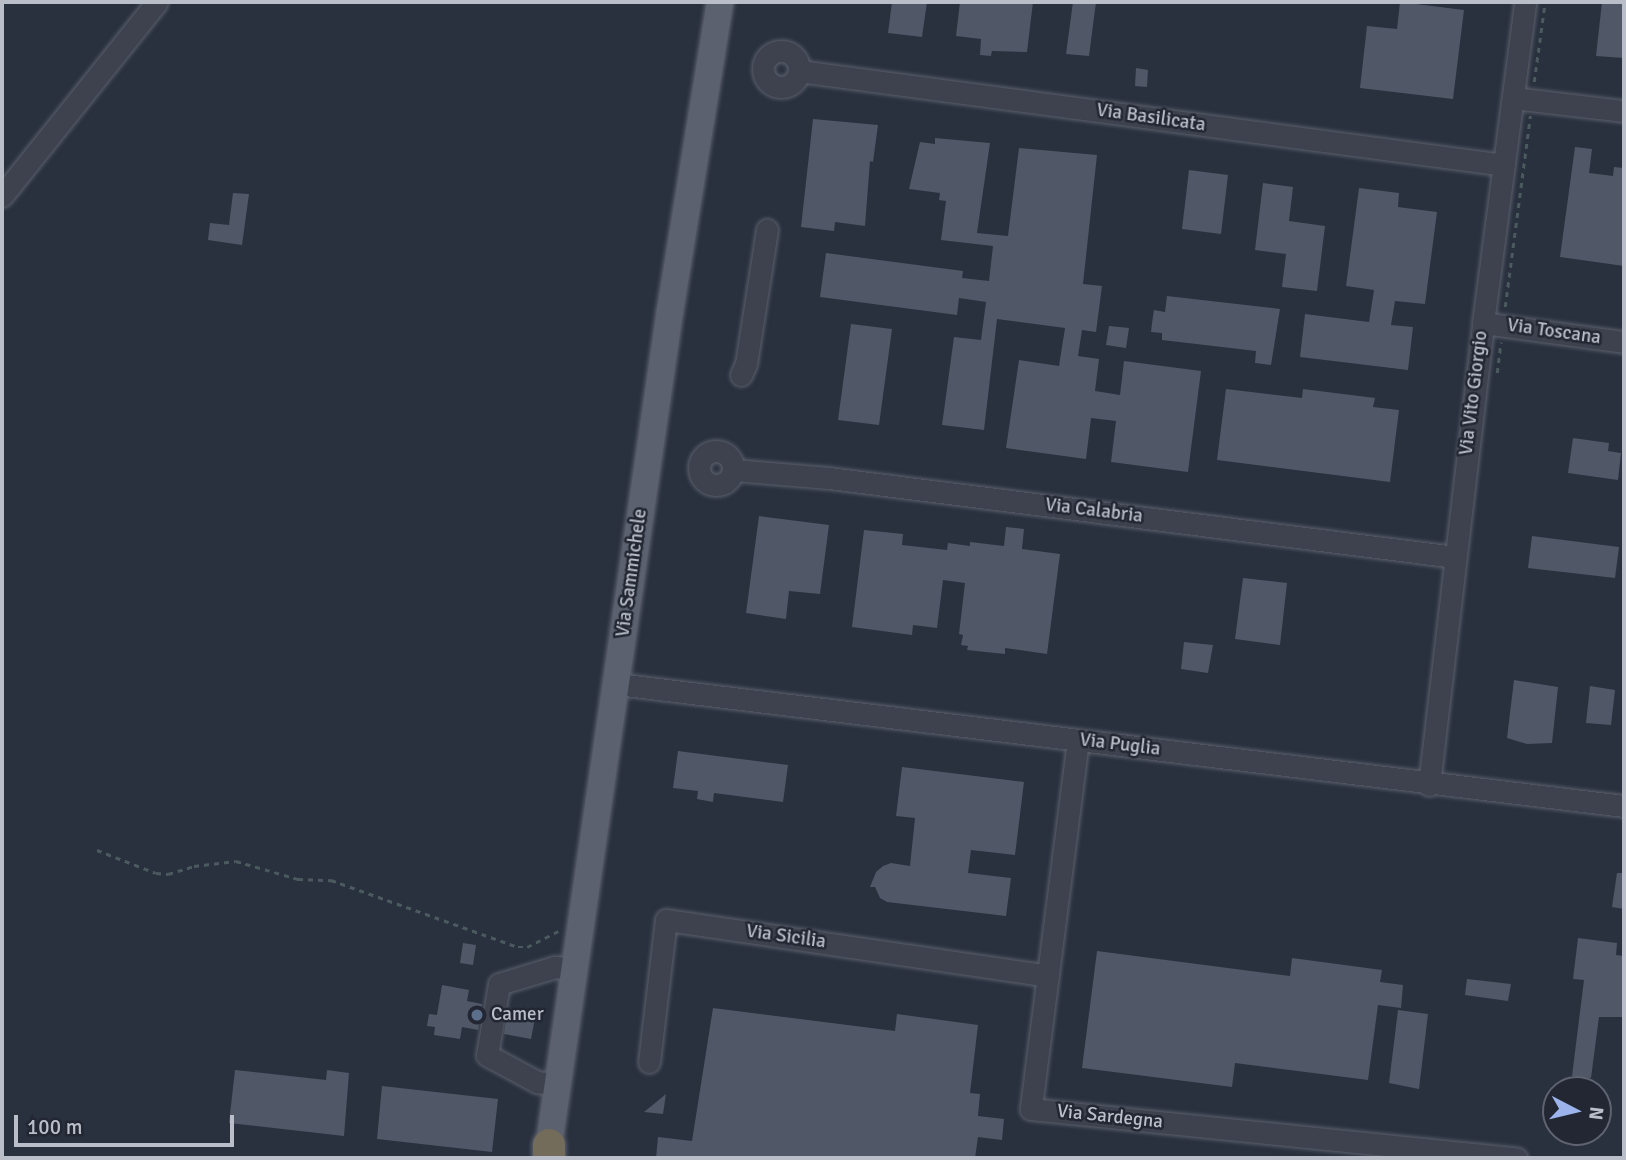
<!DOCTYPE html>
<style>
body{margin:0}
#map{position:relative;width:1626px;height:1160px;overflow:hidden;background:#29303e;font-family:Signika,sans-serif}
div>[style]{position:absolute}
.building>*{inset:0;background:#505766}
.path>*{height:2.5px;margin-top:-1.25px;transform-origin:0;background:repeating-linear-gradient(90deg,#4b5a5e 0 5px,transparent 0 10px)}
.roads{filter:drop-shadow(0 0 2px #5b606c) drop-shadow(0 0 2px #5b606c)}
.minor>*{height:21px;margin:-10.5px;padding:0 10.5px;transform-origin:10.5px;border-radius:10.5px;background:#3d424e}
.minor>.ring{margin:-10.5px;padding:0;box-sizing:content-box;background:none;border:21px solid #3d424e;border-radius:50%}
.major>*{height:26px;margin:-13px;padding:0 13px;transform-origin:13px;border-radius:13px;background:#5b616e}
.highway>*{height:32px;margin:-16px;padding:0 16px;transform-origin:16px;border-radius:16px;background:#736c5b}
.dots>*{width:19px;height:19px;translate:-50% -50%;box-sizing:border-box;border:4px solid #222733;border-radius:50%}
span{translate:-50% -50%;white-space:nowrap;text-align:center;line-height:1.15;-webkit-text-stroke:5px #222733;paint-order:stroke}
.street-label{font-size:19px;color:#b9bec9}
.poi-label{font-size:19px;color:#b9bec9}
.left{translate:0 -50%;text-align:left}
.frame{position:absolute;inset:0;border:4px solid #b9bec9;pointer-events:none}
.north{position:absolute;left:1542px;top:1076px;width:70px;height:70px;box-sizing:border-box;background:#222733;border:2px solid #5e636f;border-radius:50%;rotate:97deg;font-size:19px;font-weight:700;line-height:28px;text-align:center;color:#b9bec9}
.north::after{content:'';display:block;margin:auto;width:24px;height:32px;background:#9cb3eb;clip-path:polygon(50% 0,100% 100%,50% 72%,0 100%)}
.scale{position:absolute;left:14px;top:1115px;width:220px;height:32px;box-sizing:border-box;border:4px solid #b9bec9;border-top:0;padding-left:9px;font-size:21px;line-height:24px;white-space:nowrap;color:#b9bec9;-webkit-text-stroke:5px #222733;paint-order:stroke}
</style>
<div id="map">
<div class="building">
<div style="clip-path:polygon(892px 2px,927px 2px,922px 37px,888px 33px)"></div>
<div style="clip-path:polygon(960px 2px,1033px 2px,1027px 52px,992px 51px,991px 56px,980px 55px,981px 39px,956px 36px)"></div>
<div style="clip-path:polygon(1073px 2px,1096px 2px,1089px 56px,1066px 54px)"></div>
<div style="clip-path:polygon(1400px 2px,1464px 10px,1453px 99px,1360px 88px,1367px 26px,1397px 29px)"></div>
<div style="clip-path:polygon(1602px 2px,1624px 2px,1624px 58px,1596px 56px)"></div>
<div style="clip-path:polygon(1136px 68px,1148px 70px,1147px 87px,1135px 86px)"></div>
<div style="clip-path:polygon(813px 119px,878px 125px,873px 162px,870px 161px,865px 226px,835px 222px,834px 231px,801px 227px)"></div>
<div style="clip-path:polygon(935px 138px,990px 143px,977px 233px,1008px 236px,1019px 148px,1097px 155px,1083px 284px,1102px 286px,1096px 332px,1082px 330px,1078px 356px,1099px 359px,1095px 391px,1120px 395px,1124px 361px,1201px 371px,1188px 472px,1111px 462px,1116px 421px,1091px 418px,1086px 459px,1006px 448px,1019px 360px,1059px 366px,1065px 328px,997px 319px,984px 430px,942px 425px,954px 337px,981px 340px,986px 302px,959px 298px,957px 315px,820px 297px,826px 253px,963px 271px,962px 278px,989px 281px,993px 246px,941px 240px,946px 201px,939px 200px,940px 193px,909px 189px,920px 142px,935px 144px)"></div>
<div style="clip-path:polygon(1575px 147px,1592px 149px,1589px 173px,1613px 176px,1614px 167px,1624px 168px,1624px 266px,1560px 257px)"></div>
<div style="clip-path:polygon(1189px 170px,1228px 175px,1221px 234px,1182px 229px)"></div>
<div style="clip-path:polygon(1263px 183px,1293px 187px,1289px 221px,1325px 226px,1317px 291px,1282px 287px,1286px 254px,1255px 250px)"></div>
<div style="clip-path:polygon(1359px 188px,1399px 193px,1398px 207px,1437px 212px,1425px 304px,1395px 301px,1391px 325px,1413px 327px,1408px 370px,1300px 357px,1305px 314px,1369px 322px,1374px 290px,1346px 286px)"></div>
<div style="clip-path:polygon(233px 193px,249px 194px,242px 245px,208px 240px,210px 223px,229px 225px)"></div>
<div style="clip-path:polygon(1167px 296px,1280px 309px,1271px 365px,1255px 363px,1256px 351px,1162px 340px,1162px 333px,1151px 332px,1152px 323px,1154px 310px,1165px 312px)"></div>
<div style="clip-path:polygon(851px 324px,892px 329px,879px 425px,838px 420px)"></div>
<div style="clip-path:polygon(1109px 326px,1129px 328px,1126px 348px,1106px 345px)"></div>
<div style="clip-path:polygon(1226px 389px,1302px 398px,1303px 389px,1375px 398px,1373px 407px,1399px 410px,1390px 482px,1217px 460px)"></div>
<div style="clip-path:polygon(1573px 438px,1609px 443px,1608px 451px,1621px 453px,1618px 480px,1568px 473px)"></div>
<div style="clip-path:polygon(759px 516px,829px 525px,820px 594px,789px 591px,786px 619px,746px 613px)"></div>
<div style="clip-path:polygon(1006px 527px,1024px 529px,1022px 549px,1060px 554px,1047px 654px,1005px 648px,1005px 654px,995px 653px,967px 650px,968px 646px,961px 645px,963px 635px,959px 634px,965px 583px,943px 580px,937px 628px,913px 625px,912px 635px,852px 627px,864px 530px,903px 534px,902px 545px,947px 550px,948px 543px,970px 546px,970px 542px,1004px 546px)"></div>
<div style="clip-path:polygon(1532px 536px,1619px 547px,1615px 578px,1528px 568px)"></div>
<div style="clip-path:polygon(1243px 578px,1287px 583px,1280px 645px,1235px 639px)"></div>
<div style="clip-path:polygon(1184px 642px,1213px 645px,1208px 673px,1181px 669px)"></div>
<div style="clip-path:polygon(1514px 680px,1558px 687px,1552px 743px,1527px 744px,1507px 738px)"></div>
<div style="clip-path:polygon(1590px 686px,1615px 690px,1611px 725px,1586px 723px)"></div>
<div style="clip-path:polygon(678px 751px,788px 765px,783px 802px,714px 793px,713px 802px,697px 799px,698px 791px,673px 788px)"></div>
<div style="clip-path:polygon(902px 767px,1024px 782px,1015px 855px,971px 850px,968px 873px,1011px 878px,1006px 916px,887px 902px,880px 898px,875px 887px,870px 887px,876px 872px,883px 866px,891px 863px,910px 866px,915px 818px,896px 816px)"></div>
<div style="clip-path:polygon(1617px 873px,1624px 873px,1624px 909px,1612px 907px)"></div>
<div style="clip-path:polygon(1578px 938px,1617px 943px,1616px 955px,1624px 956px,1624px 1017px,1599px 1017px,1591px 1078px,1572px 1076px,1584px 980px,1573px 979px)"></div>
<div style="clip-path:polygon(463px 943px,476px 945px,473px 965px,460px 963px)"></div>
<div style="clip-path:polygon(1097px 951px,1290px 976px,1292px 958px,1382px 970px,1380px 982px,1403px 985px,1401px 1008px,1378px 1005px,1368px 1080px,1235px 1063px,1232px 1087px,1082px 1068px)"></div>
<div style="clip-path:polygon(1467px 979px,1511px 984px,1508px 1001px,1465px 995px)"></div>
<div style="clip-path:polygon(442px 985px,469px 990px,467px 1001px,482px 1004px,478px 1030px,462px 1027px,460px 1039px,434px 1035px,435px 1027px,427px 1026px,429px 1014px,437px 1015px)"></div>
<div style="clip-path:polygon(508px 1008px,536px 1013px,531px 1039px,504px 1034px)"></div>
<div style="clip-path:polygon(713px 1008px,895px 1031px,897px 1014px,978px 1025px,970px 1093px,980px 1094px,978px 1116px,1004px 1119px,1002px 1140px,978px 1137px,975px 1158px,656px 1158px,658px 1137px,692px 1141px)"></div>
<div style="clip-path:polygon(1398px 1010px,1428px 1014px,1419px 1089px,1389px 1083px)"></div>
<div style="clip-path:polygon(235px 1070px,326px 1080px,327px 1070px,349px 1073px,344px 1136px,229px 1123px)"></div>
<div style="clip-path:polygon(382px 1086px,498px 1099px,492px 1152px,377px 1139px)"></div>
<div style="clip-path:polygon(666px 1094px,663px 1114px,644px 1112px)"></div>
</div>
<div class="path">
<div style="left:1534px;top:82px;width:81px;rotate:-82.2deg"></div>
<div style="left:1505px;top:307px;width:193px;rotate:-82.5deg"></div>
<div style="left:1497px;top:373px;width:31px;rotate:-83deg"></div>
<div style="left:97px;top:850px;width:63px;rotate:21.3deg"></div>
<div style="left:156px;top:873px;width:12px;rotate:5deg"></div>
<div style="left:168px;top:874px;width:27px;rotate:-17deg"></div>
<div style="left:194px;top:866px;width:42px;rotate:-6.8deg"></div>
<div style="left:236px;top:861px;width:65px;rotate:16.2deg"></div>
<div style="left:298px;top:879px;width:33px;rotate:2deg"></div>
<div style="left:331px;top:880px;width:199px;rotate:19.7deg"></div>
<div style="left:518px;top:947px;width:9px"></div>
<div style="left:527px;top:947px;width:38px;rotate:-27deg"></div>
</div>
<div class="roads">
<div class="minor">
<div class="ring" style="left:763px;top:51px;width:15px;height:15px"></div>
<div style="left:799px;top:71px;width:711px;rotate:7.59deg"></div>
<div style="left:1513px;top:98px;width:112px;rotate:6.7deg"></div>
<div style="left:2px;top:196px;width:248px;rotate:-51.4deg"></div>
<div style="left:1483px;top:323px;width:142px;rotate:7.7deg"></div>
<div style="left:741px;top:375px;width:12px;rotate:-66deg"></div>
<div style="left:746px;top:364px;width:136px;rotate:-81.1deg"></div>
<div class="ring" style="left:699px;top:451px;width:13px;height:13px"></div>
<div style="left:734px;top:470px;width:95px;rotate:4.8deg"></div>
<div style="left:829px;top:478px;width:631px;rotate:7.19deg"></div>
<div style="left:617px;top:684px;width:1014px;rotate:6.91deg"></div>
<div style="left:1078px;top:740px;width:372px;rotate:97.3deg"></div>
<div style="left:1031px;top:1109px;width:488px;rotate:5.8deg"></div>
<div style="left:1429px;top:785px;width:465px;rotate:-83.3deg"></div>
<div style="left:1483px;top:323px;width:324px;rotate:-82.5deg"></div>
<div style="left:649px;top:1062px;width:143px;rotate:-83.2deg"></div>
<div style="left:666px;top:920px;width:386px;rotate:8.3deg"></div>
<div style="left:558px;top:1084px;width:21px;rotate:-175deg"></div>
<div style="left:537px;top:1082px;width:57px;rotate:-151.6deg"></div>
<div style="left:487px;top:1055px;width:72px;rotate:-80.4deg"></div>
<div style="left:499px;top:984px;width:59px;rotate:-16.9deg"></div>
<div style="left:555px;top:967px;width:20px;rotate:6deg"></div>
</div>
<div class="major">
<div style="left:547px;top:1158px;width:856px;rotate:-81.74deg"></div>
<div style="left:670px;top:311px;width:313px;rotate:-80.8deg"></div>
</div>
<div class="highway">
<div style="left:549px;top:1158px;width:13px;rotate:-90deg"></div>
</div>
</div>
<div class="dots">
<div style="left:477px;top:1015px;background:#5c6f8a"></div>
</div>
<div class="street-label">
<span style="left:1151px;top:118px;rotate:8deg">Via Basilicata</span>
<span style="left:1554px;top:332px;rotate:8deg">Via Toscana</span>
<span style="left:1474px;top:393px;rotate:-83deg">Via Vito Giorgio</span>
<span style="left:1094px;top:511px;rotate:7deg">Via Calabria</span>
<span style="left:632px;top:573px;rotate:-82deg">Via Sammichele</span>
<span style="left:1120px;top:745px;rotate:7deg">Via Puglia</span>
<span style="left:786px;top:937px;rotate:8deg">Via Sicilia</span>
<span style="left:1110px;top:1117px;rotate:6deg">Via Sardegna</span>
</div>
<div class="poi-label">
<span class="left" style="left:491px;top:1015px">Camer</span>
</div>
<div class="frame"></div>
<div class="north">N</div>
<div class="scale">100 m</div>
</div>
